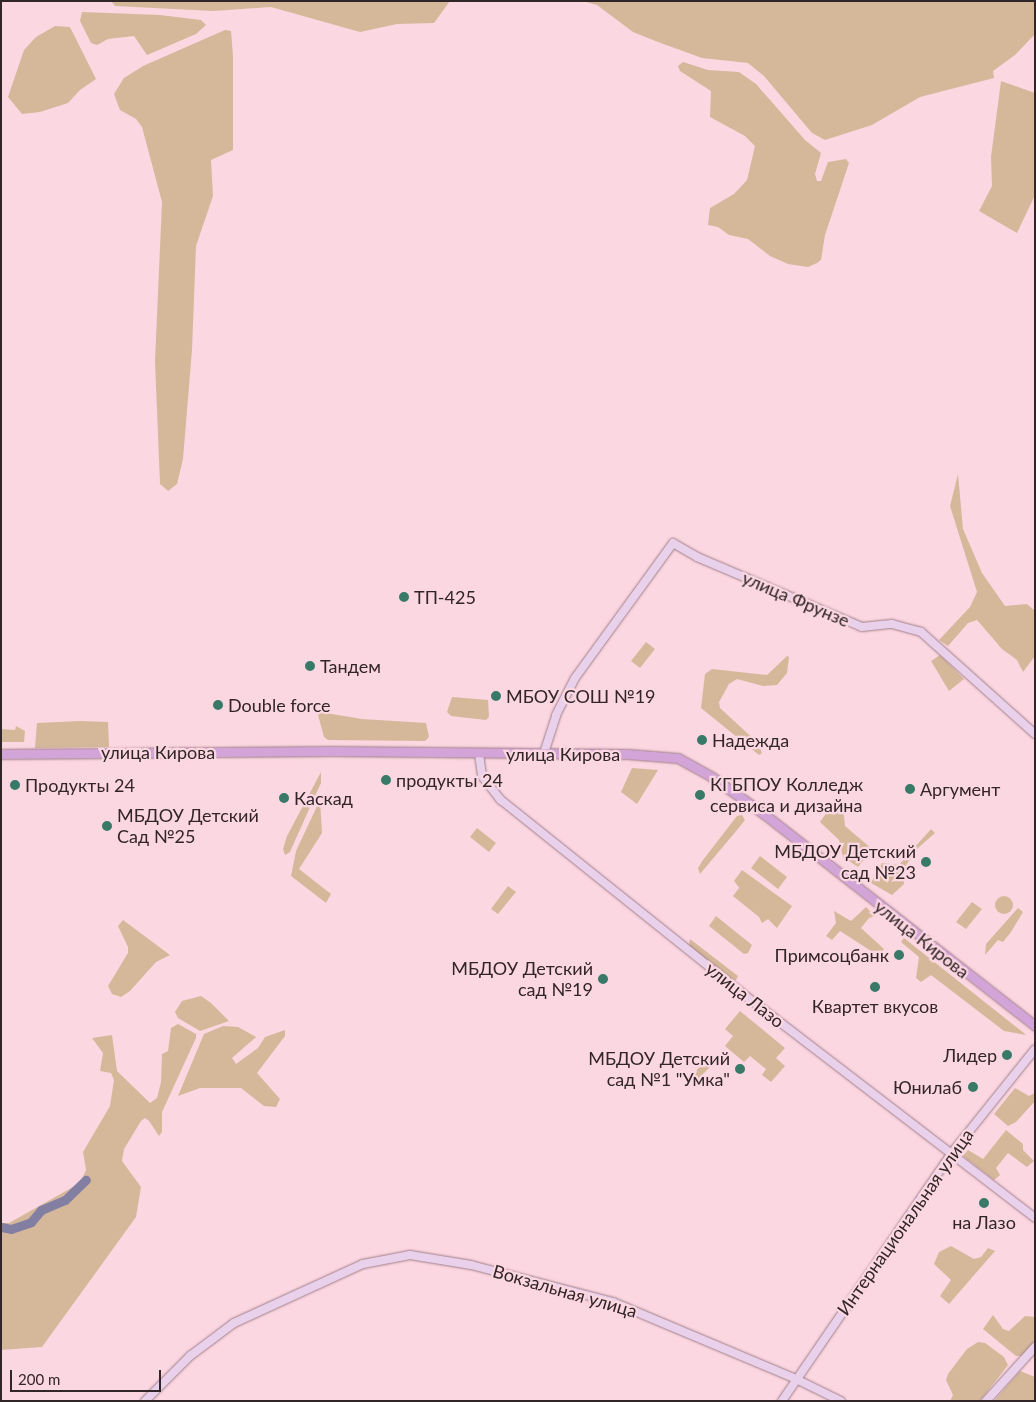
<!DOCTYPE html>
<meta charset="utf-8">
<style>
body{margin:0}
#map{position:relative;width:1036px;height:1402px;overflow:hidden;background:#fbd7e1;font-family:Lato,sans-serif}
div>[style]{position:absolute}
.green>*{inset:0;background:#d5b89a}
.round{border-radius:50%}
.river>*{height:9px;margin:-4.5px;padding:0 4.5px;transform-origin:4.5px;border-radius:4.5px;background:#837fa3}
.roads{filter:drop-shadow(0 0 1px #a07f88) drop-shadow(0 0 1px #a07f88)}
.secondary>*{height:8px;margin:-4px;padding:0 4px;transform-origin:4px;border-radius:4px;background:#e9d1eb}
.primary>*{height:9px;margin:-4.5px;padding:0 4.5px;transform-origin:4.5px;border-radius:4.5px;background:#d3a4d7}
.dots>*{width:14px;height:14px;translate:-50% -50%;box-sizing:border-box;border:2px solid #fbd7e1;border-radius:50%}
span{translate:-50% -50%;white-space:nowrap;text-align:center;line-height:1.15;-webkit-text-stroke:4.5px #fbd7e1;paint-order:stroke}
.poi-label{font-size:18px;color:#322528}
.left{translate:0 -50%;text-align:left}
.right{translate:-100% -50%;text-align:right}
.street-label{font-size:18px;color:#322528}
.frame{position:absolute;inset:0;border:2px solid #322528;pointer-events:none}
.scale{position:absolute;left:10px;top:1370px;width:151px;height:22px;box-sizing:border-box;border:2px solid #322528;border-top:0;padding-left:6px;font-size:15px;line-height:18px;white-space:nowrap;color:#322528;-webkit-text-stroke:4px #fbd7e1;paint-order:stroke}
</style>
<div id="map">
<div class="green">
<div style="clip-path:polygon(111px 1px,450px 1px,434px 23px,397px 24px,360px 32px,271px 7px,213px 11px,115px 6px)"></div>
<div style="clip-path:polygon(583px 1px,1035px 1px,1035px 34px,1015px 55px,993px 71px,994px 78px,920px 97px,872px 125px,825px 140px,812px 133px,764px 76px,748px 63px,702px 58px,658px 42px,633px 32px,597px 5px)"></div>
<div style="clip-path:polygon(82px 12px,160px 15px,201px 20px,206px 25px,196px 34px,147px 55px,134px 36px,108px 39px,97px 45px,91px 43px,80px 21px)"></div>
<div style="clip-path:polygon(55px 26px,70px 27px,96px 79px,80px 90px,68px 103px,40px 112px,22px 114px,8px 97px,24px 50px,36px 37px)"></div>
<div style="clip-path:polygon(225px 30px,231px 31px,233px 56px,233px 150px,211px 160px,213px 196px,196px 246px,192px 350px,183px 459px,177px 484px,168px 491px,160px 484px,155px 361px,162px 202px,142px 127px,136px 119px,120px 110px,114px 94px,124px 78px,143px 66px)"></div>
<div style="clip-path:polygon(683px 62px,708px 70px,739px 72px,756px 84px,805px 140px,821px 153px,815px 174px,817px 181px,821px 181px,828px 162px,846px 159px,849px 163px,825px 235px,821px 260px,817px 263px,808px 267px,788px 264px,770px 256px,748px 239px,729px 235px,718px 227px,708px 225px,710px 208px,734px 194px,747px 180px,755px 146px,745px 136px,710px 117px,711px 91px,680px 71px,678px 66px)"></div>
<div style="clip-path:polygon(1001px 81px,1035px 93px,1035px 195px,1017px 233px,979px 211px,992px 186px,991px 157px)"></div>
<div style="clip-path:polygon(958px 474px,963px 529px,982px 573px,1005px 606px,1027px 604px,1035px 611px,1035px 656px,1023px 672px,1017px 660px,1002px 649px,977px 620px,968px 623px,948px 646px,939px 640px,970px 607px,977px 592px,950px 506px)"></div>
<div style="clip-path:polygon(646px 642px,655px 649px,640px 668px,631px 661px)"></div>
<div style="clip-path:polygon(940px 655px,964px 679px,949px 691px,931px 661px)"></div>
<div style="clip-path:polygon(787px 656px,789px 657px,787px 673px,777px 685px,763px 686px,737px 679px,729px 684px,719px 702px,720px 708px,758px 743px,762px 753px,759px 755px,701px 708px,705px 674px,712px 669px,767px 675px)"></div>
<div style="clip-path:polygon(452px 697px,488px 700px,489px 717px,486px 720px,451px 716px,447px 712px)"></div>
<div style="clip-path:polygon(320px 712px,362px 719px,426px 723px,429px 737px,425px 741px,328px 740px,324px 737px,318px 715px)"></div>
<div style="clip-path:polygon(80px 721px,108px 722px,109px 747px,35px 748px,37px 723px)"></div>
<div style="clip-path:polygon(16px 726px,25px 731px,24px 742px,1px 742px,1px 729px,15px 730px)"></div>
<div style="clip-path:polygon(632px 768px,658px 770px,637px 804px,621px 792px)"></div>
<div style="clip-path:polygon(321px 772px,321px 783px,310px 807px,290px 852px,285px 855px,283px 849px,287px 836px)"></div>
<div style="clip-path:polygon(836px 799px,843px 805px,845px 826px,872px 849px,858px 867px,843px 857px,839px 840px,820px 822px)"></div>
<div style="clip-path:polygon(320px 800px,322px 833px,299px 869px,331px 894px,326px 903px,291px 876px,296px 851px)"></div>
<div style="clip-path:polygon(742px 815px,745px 820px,737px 830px,700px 874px,698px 868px,703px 860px,737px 816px)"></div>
<div style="clip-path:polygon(477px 828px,496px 843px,489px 852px,470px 837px)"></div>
<div style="clip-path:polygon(931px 829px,935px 833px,918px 848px,906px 865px,903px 872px,904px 884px,892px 895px,871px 883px,882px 863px,899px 865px)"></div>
<div style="clip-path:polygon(760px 856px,787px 877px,778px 889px,751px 868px)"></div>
<div style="clip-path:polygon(742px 870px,792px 906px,777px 928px,768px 919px,762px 923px,759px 917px,733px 896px,739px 888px,741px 890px,734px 881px)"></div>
<div style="clip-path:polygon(508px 886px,516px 892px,498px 914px,491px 909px)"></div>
<div class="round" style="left:995px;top:896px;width:18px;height:18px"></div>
<div style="clip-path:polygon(972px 902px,982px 909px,966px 929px,956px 922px)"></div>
<div style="clip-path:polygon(866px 907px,875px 916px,869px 918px,861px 928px,884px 949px,879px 956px,840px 931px,832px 940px,826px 936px,836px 923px,834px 911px,851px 921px)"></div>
<div style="clip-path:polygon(1018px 908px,1023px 912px,1011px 932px,1003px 942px,998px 940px,985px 955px,986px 944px)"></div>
<div style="clip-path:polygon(716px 916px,752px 945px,748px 953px,744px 954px,709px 926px)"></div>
<div style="clip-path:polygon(123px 920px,170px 955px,156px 962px,130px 991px,121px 997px,112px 994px,108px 986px,128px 953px,128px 947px,118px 926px)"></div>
<div style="clip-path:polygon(904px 938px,1025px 1034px,1026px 1035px,1004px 1031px,931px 975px,921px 982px,916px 978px,919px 957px,901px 942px)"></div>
<div style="clip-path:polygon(690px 939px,738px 976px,736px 980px,733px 981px,689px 946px)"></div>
<div style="clip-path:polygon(201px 996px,211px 1003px,229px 1021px,200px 1031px,178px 1018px,175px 1012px,182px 1001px)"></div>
<div style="clip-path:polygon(740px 1011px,785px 1048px,776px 1058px,785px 1066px,771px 1082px,762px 1075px,766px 1069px,750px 1056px,744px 1062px,725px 1046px,733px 1036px,725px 1029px)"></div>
<div style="clip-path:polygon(178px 1024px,196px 1034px,196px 1038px,162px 1112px,162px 1132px,159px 1136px,149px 1121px,145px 1118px,141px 1121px,124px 1149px,122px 1161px,141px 1187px,136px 1217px,42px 1347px,1px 1350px,1px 1223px,9px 1223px,80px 1183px,86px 1170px,83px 1152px,110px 1106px,114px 1080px,111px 1073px,100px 1071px,103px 1053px,92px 1038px,112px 1035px,117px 1071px,150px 1103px,157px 1098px,161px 1082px,162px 1054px,168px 1051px,171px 1028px)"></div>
<div style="clip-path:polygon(223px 1026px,238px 1027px,256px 1037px,232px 1058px,236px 1064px,258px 1048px,265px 1037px,285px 1030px,285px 1036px,257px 1073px,280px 1099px,276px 1107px,264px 1106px,241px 1088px,200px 1088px,178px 1096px,204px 1034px)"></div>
<div style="clip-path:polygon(711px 1054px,717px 1060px,693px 1084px,688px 1080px)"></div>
<div style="clip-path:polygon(1015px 1088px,1029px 1096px,1035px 1093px,1035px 1101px,1016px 1122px,1008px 1126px,994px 1114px)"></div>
<div style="clip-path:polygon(1006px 1130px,1023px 1144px,1023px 1150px,1034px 1161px,1027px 1167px,1008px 1153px,996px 1168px,1000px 1175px,994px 1180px,963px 1156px,968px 1150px,983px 1159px)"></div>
<div style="clip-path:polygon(951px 1246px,974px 1259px,981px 1257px,988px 1248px,995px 1251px,949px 1304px,940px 1296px,951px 1280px,934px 1264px,939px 1252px)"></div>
<div style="clip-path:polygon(993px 1315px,1003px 1329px,1009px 1331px,1025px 1316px,1035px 1317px,1035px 1343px,1021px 1356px,1016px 1356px,983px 1329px)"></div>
<div style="clip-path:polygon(978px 1342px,985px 1343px,1004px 1357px,1008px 1365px,980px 1401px,950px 1401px,953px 1395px,946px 1380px,948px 1374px,967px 1349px)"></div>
<div style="clip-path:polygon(1020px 1371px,1035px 1377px,1035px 1401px,994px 1401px)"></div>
</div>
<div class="river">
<div style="left:1px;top:1227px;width:10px;rotate:11deg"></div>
<div style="left:11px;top:1229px;width:21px;rotate:-19deg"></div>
<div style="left:31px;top:1222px;width:16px;rotate:-50deg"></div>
<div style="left:41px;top:1210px;width:26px;rotate:-23deg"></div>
<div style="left:65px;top:1200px;width:29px;rotate:-44deg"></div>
</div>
<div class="roads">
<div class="secondary">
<div style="left:544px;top:753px;width:40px;rotate:-72deg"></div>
<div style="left:556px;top:715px;width:42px;rotate:-62.8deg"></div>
<div style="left:575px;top:678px;width:167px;rotate:-54deg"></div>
<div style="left:673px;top:543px;width:28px;rotate:30deg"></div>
<div style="left:697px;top:557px;width:179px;rotate:23deg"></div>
<div style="left:862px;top:627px;width:30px;rotate:-6deg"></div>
<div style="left:892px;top:624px;width:30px;rotate:15deg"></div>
<div style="left:921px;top:632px;width:153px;rotate:41.8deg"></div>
<div style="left:479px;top:754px;width:22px;rotate:82deg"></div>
<div style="left:482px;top:776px;width:31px;rotate:52deg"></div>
<div style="left:501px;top:800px;width:309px;rotate:38.7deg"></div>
<div style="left:742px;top:993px;width:369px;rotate:37.5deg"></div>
<div style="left:145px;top:1401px;width:64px;rotate:-45deg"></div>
<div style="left:190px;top:1356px;width:55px;rotate:-36.9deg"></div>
<div style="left:234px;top:1323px;width:142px;rotate:-24.6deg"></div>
<div style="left:363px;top:1264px;width:48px;rotate:-10.8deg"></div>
<div style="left:410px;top:1255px;width:62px;rotate:9.3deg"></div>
<div style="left:471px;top:1265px;width:147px;rotate:14.6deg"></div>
<div style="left:613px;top:1302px;width:199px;rotate:22.8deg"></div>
<div style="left:796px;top:1379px;width:50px;rotate:26.1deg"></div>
<div style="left:782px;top:1401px;width:299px;rotate:-55.6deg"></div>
<div style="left:951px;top:1154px;width:134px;rotate:-51.3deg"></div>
<div style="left:986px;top:1401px;width:73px;rotate:-47.8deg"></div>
</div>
<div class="primary">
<div style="left:1px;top:754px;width:331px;rotate:-0.5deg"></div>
<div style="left:332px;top:751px;width:296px;rotate:0.6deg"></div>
<div style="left:628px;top:754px;width:50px;rotate:4.6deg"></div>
<div style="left:678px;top:758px;width:39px;rotate:29deg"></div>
<div style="left:712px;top:777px;width:64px;rotate:35.4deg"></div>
<div style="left:764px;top:814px;width:344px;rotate:38deg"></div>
</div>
</div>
<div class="dots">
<div style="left:404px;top:597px;background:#397967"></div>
<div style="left:310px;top:666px;background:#397967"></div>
<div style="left:496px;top:696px;background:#397967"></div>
<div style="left:218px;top:705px;background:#397967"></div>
<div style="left:702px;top:740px;background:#397967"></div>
<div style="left:386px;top:780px;background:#397967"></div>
<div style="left:15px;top:785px;background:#397967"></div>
<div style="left:910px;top:789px;background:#397967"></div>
<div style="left:700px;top:795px;background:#397967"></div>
<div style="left:284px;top:798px;background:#397967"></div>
<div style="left:107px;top:826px;background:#397967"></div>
<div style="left:926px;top:862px;background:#397967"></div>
<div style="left:899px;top:955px;background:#397967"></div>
<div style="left:603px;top:979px;background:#397967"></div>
<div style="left:875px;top:987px;background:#397967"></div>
<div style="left:1007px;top:1055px;background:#397967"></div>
<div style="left:740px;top:1069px;background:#397967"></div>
<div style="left:973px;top:1087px;background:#397967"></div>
<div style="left:984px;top:1203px;background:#397967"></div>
</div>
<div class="poi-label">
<span class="left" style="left:414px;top:597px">ТП-425</span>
<span class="left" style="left:320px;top:666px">Тандем</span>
<span class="left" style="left:506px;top:696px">МБОУ СОШ №19</span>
<span class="left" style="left:228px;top:705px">Double force</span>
<span class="left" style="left:712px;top:740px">Надежда</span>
<span class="left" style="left:396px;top:780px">продукты 24</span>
<span class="left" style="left:25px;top:785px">Продукты 24</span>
<span class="left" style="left:710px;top:795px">КГБПОУ Колледж<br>сервиса и дизайна</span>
<span class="left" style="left:920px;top:789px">Аргумент</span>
<span class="left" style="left:294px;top:798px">Каскад</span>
<span class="left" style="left:117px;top:826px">МБДОУ Детский<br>Сад №25</span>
<span class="right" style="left:916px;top:862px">МБДОУ Детский<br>сад №23</span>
<span class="right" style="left:889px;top:955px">Примсоцбанк</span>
<span class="right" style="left:593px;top:979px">МБДОУ Детский<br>сад №19</span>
<span style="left:875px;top:1006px">Квартет вкусов</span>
<span class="right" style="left:997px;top:1055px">Лидер</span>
<span class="right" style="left:730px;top:1069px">МБДОУ Детский<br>сад №1 "Умка"</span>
<span class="right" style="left:962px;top:1087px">Юнилаб</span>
<span style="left:984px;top:1222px">на Лазо</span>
</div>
<div class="street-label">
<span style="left:796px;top:599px;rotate:23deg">улица Фрунзе</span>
<span style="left:158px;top:752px">улица Кирова</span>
<span style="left:563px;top:754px">улица Кирова</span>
<span style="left:922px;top:939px;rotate:38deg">улица Кирова</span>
<span style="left:745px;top:995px;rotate:38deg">улица Лазо</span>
<span style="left:905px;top:1222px;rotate:-55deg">Интернациональная улица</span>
<span style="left:565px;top:1291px;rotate:16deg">Вокзальная улица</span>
</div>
<div class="frame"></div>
<div class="scale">200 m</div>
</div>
